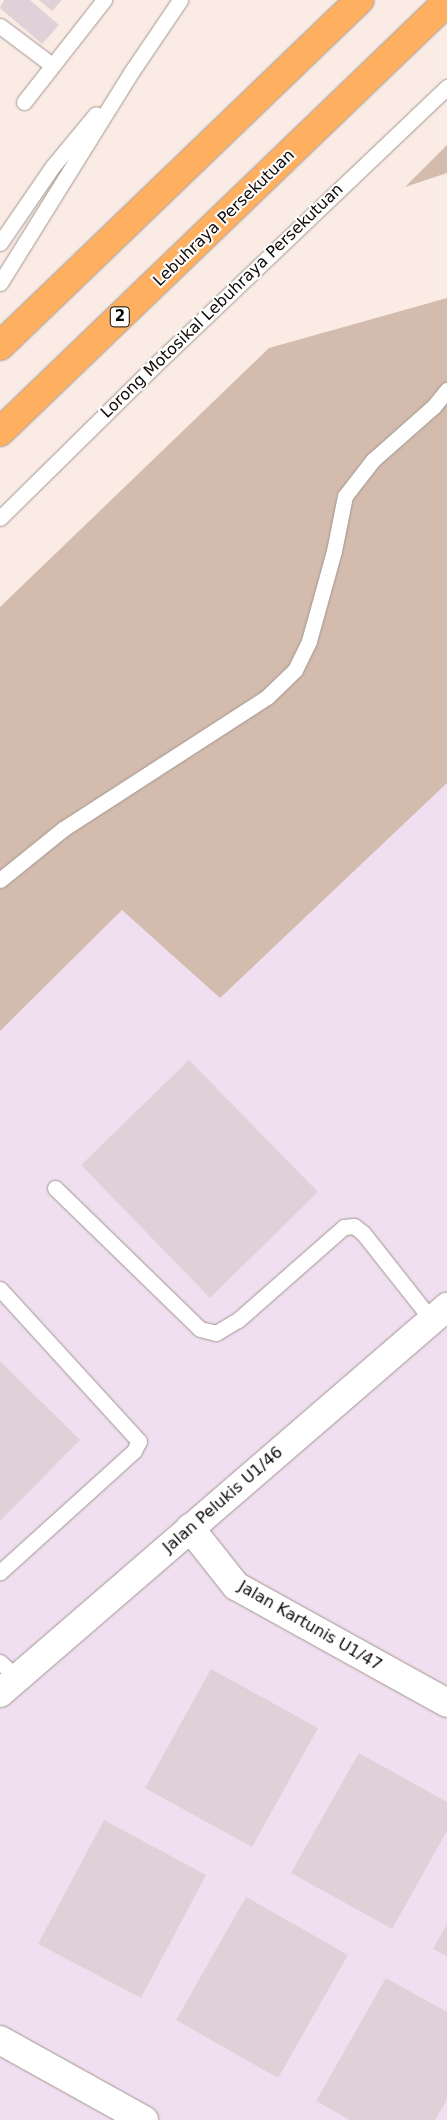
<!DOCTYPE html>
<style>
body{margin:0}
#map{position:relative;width:447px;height:2120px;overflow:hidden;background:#faece4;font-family:"DejaVu Sans",sans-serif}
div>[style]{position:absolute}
.industrial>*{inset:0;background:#f0dff1}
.green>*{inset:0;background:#d3bcae}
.building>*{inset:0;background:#e0d1d8}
.roads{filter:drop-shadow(0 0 1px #a3968e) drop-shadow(0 0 1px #a3968e)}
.lane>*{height:15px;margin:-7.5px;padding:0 7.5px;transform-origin:7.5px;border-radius:7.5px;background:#fff}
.street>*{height:28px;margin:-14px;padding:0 14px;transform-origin:14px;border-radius:14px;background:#fff}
.highway>*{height:28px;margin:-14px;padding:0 14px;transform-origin:14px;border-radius:14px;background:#ffaf60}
span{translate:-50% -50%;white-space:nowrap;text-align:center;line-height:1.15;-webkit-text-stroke:4px #fff;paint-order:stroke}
.shield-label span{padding:1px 4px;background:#fff;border:1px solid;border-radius:4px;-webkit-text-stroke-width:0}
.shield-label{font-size:15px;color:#0f0a08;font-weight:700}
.street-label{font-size:16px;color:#0f0a08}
</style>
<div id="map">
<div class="industrial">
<div style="clip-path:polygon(447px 329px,447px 2120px,0 2120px,0 720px)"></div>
</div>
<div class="green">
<div style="clip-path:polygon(447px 145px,447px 173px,405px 187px)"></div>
<div style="clip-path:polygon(447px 298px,447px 783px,220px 998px,122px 910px,0 1031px,0 607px,269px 348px)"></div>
</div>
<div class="building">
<div style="clip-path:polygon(4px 0,30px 0,59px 25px,42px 44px,0 8px)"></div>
<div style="clip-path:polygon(39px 0,62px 0,52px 11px)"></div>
<div style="clip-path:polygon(189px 1060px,318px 1192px,210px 1298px,81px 1165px)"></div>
<div style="clip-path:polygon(0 1361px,80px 1440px,0 1521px)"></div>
<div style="clip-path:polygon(211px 1669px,318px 1728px,252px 1847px,145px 1788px)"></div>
<div style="clip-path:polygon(359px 1753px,447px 1802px,447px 1831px,392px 1929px,291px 1873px)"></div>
<div style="clip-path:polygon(104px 1820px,206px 1875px,141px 1998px,38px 1944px)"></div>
<div style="clip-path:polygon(246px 1897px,348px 1955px,278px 2078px,176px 2020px)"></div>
<div style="clip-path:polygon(447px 1924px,447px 1956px,433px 1949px)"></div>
<div style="clip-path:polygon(386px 1978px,447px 2012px,447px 2099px,435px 2120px,350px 2120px,316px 2101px)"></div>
</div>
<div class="roads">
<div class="lane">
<div style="left:0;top:26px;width:65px;rotate:36.9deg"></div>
<div style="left:24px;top:102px;width:130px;rotate:-51.9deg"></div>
<div style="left:0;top:243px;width:93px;rotate:-55.5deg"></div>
<div style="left:53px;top:166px;width:67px;rotate:-50.4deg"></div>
<div style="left:0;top:283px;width:250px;rotate:-58.1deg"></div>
<div style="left:132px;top:71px;width:86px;rotate:-55.9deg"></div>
<div style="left:0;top:518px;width:216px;rotate:-44.6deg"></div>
<div style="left:154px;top:366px;width:405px;rotate:-43.6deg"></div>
<div style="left:0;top:880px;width:81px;rotate:-39deg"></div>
<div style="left:63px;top:829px;width:243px;rotate:-32.9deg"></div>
<div style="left:267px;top:697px;width:39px;rotate:-44deg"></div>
<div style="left:295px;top:670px;width:32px;rotate:-64deg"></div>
<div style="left:309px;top:641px;width:93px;rotate:-74.5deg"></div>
<div style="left:334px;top:551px;width:56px;rotate:-78.7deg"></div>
<div style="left:345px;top:496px;width:46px;rotate:-52.1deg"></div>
<div style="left:373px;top:460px;width:81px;rotate:-41.5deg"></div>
<div style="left:434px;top:406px;width:21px;rotate:-51deg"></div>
<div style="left:55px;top:1188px;width:202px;rotate:44.2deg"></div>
<div style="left:200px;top:1329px;width:16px;rotate:14deg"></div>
<div style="left:216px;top:1333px;width:26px;rotate:-31deg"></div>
<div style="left:238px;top:1320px;width:141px;rotate:-41.3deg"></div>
<div style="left:344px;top:1227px;width:10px;rotate:-6deg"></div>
<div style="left:354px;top:1226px;width:11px;rotate:38deg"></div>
<div style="left:363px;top:1233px;width:110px;rotate:51.7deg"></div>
<div style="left:0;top:1289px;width:206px;rotate:47.6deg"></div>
<div style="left:139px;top:1441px;width:11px;rotate:117deg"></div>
<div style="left:134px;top:1451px;width:181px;rotate:137.9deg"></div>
<div style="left:0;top:1662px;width:23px;rotate:43deg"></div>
</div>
<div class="street">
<div style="left:190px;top:1528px;width:74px;rotate:51.6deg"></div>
<div style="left:236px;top:1586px;width:241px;rotate:29deg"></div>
<div style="left:0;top:1693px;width:591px;rotate:-40.81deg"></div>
<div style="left:0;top:2040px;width:165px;rotate:29.1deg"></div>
</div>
<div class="highway">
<div style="left:0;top:346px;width:499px;rotate:-43.9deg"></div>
<div style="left:0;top:432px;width:620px;rotate:-43.89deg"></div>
</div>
</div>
<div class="shield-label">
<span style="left:120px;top:317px">2</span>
</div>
<div class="street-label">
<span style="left:224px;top:218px;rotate:-44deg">Lebuhraya Persekutuan</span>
<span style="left:222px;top:301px;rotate:-44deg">Lorong Motosikal Lebuhraya Persekutuan</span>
<span style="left:223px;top:1500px;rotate:-41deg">Jalan Pelukis U1/46</span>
<span style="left:310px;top:1626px;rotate:30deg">Jalan Kartunis U1/47</span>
</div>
</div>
